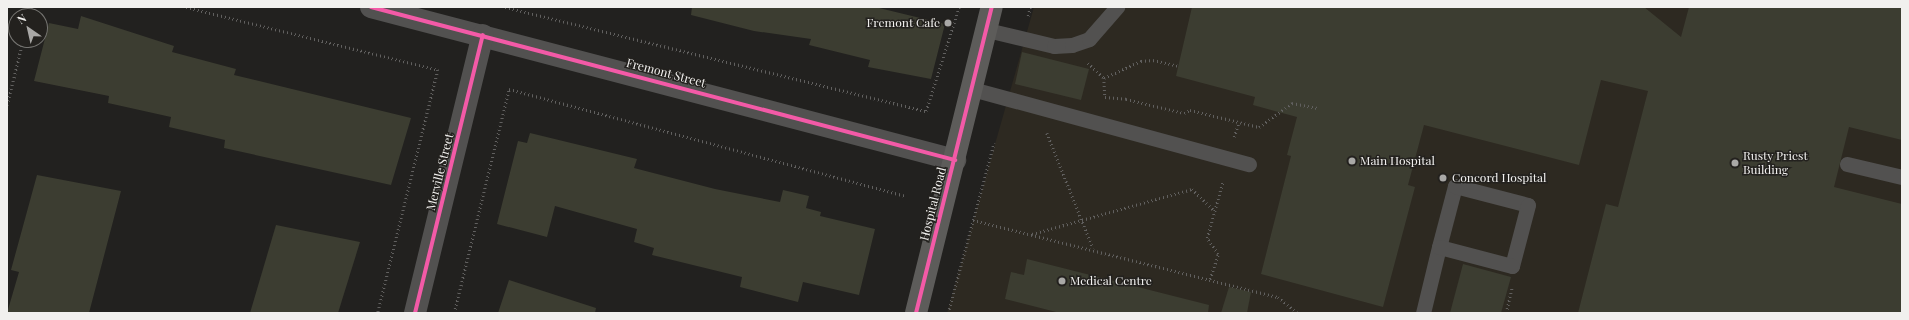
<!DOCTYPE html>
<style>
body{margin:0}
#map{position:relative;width:1909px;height:320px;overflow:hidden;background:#22211f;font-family:"Playfair Display",serif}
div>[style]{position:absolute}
.built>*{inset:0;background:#2d2921}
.building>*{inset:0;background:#3c3d31}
.path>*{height:2.5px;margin-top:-1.25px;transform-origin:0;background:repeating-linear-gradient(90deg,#61605f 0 1px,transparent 0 4px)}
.lane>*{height:15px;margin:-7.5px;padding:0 7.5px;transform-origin:7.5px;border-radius:7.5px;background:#525150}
.street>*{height:22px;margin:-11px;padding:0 11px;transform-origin:11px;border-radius:11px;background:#525150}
.secondary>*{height:22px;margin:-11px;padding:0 11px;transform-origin:11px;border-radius:11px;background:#5d5c5a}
.cycleway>*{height:4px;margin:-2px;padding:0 2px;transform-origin:2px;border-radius:2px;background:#f35aa7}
.dots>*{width:11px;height:11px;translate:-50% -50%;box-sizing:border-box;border:2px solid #23211e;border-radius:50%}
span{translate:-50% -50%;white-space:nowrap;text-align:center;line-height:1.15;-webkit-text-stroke:3px #23211e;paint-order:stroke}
.poi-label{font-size:12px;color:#f1f0ee}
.right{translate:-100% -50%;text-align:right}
.left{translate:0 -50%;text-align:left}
.street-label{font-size:12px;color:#f1f0ee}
.frame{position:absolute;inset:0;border:8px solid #f1f0ee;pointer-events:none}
.north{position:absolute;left:8px;top:8px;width:40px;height:40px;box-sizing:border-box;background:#23211e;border:1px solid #757471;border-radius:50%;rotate:326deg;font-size:11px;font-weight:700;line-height:16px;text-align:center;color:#f1f0ee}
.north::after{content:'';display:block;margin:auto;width:14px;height:18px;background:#a9a8a6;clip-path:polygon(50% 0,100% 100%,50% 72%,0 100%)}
</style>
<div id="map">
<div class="built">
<div style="clip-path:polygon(1034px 7px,1902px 7px,1902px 313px,947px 313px)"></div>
</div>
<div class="building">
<div style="clip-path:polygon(692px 7px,875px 7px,945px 24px,931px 79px,868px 67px,870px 60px,809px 45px,811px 39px,754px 31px,691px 15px)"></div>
<div style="clip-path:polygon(1192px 7px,1644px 7px,1681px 37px,1689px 7px,1902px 7px,1902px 140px,1849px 127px,1834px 187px,1902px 204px,1902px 313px,1578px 313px,1606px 204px,1618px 207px,1648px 91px,1601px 80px,1579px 165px,1424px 125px,1408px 185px,1415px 187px,1383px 307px,1261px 274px,1291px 156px,1287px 155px,1297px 117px,1253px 105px,1255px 97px,1176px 76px)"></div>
<div style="clip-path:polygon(81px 16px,174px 46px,172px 52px,236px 69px,234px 75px,411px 118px,391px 185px,224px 148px,225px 140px,169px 127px,171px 117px,108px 103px,109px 96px,34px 81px,49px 23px,78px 29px)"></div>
<div style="clip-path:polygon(1022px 52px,1089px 69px,1081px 100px,1015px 84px)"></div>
<div style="clip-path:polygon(530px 133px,637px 159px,634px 168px,715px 189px,780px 202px,783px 190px,809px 196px,806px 208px,821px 212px,820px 216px,875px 229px,859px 295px,803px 282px,798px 302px,740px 287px,742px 277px,652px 255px,654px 248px,634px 242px,637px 229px,555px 206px,547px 237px,497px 224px,518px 141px,527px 143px)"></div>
<div style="clip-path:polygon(37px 175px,121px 191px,89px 313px,7px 313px,19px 272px,11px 270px)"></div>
<div style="clip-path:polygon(276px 225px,360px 242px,338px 313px,250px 313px)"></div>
<div style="clip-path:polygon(1027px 259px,1209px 305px,1208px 313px,1060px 313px,1005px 299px,1011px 272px,1024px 275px)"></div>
<div style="clip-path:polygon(1463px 264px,1511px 277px,1501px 313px,1450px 313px)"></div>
<div style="clip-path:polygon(509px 280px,596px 308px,595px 313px,498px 313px)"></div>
<div style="clip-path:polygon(1229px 287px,1251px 292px,1247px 313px,1221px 313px)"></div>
</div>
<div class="path">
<div style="left:186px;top:7px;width:260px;rotate:14deg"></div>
<div style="left:438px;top:70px;width:250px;rotate:103.9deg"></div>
<div style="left:505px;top:7px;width:434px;rotate:13.9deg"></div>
<div style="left:926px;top:111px;width:109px;rotate:-72.4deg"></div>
<div style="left:29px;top:16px;width:9px;rotate:-77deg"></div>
<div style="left:1028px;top:16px;width:9px;rotate:-77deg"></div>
<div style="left:1088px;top:63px;width:22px;rotate:43deg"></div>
<div style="left:1104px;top:78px;width:19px;rotate:87deg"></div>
<div style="left:1105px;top:97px;width:21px;rotate:5deg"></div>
<div style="left:1126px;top:99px;width:60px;rotate:13.6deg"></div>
<div style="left:1184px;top:113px;width:7px;rotate:-27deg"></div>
<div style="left:1190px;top:110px;width:71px;rotate:13.8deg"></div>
<div style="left:1259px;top:127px;width:41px;rotate:-36deg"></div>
<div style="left:1292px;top:103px;width:26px;rotate:11deg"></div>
<div style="left:1104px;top:78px;width:41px;rotate:-24.7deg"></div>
<div style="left:1141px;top:61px;width:12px;rotate:-5deg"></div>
<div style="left:1153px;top:60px;width:26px;rotate:13deg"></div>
<div style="left:7px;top:105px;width:67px;rotate:-76.2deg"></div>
<div style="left:1047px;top:133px;width:124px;rotate:68.2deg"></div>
<div style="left:1234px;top:137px;width:16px;rotate:-72deg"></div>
<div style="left:973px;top:220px;width:315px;rotate:14.2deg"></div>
<div style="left:1278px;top:297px;width:26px;rotate:39deg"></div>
<div style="left:1032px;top:234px;width:166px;rotate:-15.7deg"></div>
<div style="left:1192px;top:189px;width:32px;rotate:44deg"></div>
<div style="left:1210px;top:279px;width:26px;rotate:-72deg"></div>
<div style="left:1218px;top:254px;width:19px;rotate:-125deg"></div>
<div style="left:1207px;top:238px;width:59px;rotate:-74.3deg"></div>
<div style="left:454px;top:313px;width:231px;rotate:-76.2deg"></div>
<div style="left:509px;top:89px;width:411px;rotate:15.1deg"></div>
<div style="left:948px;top:313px;width:176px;rotate:-74.9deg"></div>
<div style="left:1506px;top:313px;width:26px;rotate:-77deg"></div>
</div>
<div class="lane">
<div style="left:987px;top:30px;width:69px;rotate:13.4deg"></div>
<div style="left:1054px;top:46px;width:18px;rotate:-3deg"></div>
<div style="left:1072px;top:45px;width:18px;rotate:-19deg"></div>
<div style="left:1089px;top:39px;width:43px;rotate:-48.8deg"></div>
<div style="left:972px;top:89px;width:287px;rotate:15.2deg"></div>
<div style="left:1847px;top:164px;width:57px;rotate:13.3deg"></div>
<div style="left:1423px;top:313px;width:68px;rotate:-76.4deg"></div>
<div style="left:1439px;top:247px;width:63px;rotate:-75.3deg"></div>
<div style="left:1455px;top:186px;width:75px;rotate:14.6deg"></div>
<div style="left:1528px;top:205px;width:63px;rotate:104.7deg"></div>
<div style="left:1512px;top:266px;width:75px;rotate:-165.4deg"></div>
</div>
<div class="street">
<div style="left:371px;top:7px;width:604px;rotate:14.68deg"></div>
<div style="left:415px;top:313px;width:286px;rotate:-76.3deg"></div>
</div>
<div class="secondary">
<div style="left:916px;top:313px;width:315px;rotate:-76.1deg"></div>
</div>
<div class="cycleway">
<div style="left:371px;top:7px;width:604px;rotate:14.68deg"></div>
<div style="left:415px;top:313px;width:286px;rotate:-76.3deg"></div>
<div style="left:916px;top:313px;width:315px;rotate:-76.1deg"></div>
</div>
<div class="dots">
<div style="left:948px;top:23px;background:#a9a8a6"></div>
<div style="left:1352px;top:161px;background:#a9a8a6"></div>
<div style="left:1735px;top:163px;background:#a9a8a6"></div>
<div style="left:1443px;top:178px;background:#a9a8a6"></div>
<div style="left:1062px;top:281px;background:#a9a8a6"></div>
</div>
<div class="poi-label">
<span class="right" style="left:940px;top:23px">Fremont Cafe</span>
<span class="left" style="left:1743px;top:163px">Rusty Priest<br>Building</span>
<span class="left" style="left:1360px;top:161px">Main Hospital</span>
<span class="left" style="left:1452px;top:178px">Concord Hospital</span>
<span class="left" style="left:1070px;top:281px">Medical Centre</span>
</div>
<div class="street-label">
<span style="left:666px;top:73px;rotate:15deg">Fremont Street</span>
<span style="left:440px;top:172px;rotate:-76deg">Merville Street</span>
<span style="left:933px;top:204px;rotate:-76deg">Hospital Road</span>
</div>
<div class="frame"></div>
<div class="north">N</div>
</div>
